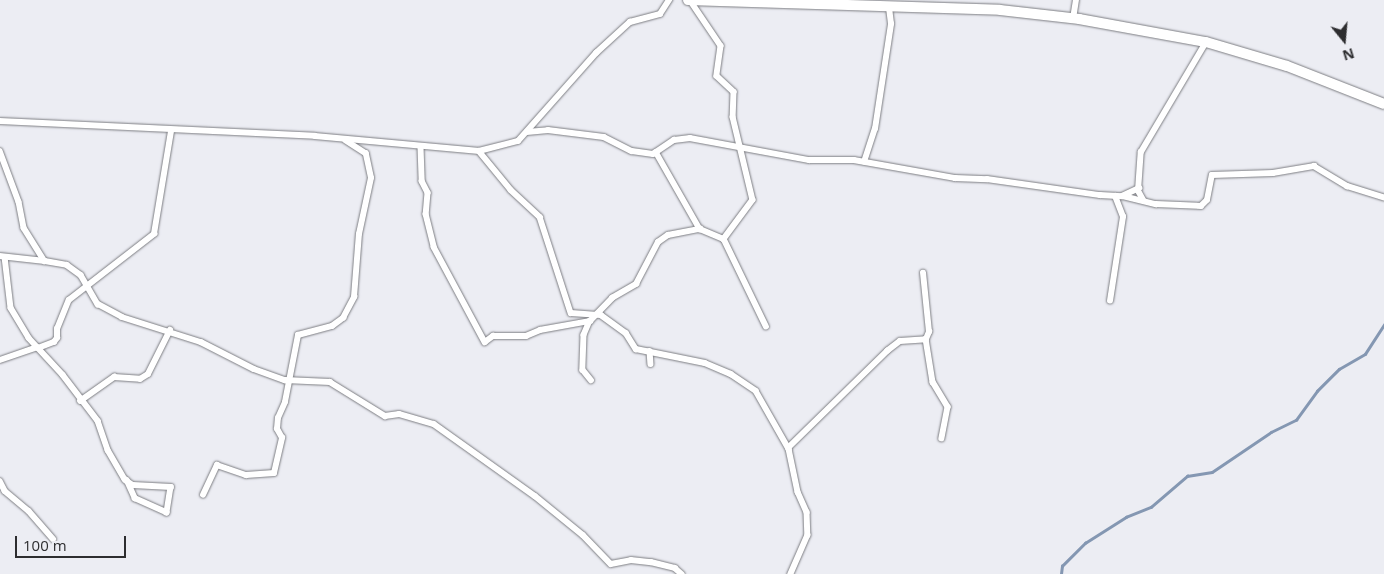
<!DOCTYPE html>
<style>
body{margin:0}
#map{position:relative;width:1384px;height:574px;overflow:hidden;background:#ecedf3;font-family:"Open Sans",sans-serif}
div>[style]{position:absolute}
.stream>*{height:2.5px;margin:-1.25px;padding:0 1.25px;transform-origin:1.25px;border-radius:1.25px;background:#8497b2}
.roads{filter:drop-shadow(0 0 1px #7c7d82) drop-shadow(0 0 1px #7c7d82)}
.minor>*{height:5.5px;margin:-2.75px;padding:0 2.75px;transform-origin:2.75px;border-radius:2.75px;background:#fff}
.trunk>*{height:10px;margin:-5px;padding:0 5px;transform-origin:5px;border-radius:5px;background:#fff}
span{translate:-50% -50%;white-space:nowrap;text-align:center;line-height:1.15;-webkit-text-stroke:5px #ecedf3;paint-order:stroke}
.north{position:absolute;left:1319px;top:15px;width:50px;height:50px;-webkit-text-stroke:4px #ecedf3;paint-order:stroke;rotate:163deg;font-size:14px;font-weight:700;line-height:20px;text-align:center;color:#2d2d2f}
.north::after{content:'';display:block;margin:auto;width:18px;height:22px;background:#2d2d2f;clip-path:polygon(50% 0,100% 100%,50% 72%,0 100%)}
.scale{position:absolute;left:15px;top:536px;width:111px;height:22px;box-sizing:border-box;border:2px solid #2d2d2f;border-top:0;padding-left:6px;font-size:15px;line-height:18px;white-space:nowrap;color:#2d2d2f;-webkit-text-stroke:4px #ecedf3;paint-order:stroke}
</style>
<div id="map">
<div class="stream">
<div style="left:1061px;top:574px;width:8px;rotate:-83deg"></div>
<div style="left:1062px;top:566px;width:33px;rotate:-45deg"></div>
<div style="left:1085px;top:543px;width:49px;rotate:-32.4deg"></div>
<div style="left:1126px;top:517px;width:27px;rotate:-22deg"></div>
<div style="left:1151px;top:507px;width:48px;rotate:-40.7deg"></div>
<div style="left:1187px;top:476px;width:25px;rotate:-9deg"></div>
<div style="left:1212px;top:472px;width:71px;rotate:-34.1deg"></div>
<div style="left:1271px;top:432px;width:28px;rotate:-26deg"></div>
<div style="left:1296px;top:420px;width:36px;rotate:-54deg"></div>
<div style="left:1317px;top:391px;width:31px;rotate:-45deg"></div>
<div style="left:1339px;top:369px;width:30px;rotate:-30deg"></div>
<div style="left:1365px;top:354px;width:35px;rotate:-57deg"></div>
</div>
<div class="roads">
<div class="minor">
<div style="left:690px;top:0;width:55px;rotate:56deg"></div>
<div style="left:721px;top:46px;width:30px;rotate:98deg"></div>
<div style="left:717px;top:76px;width:23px;rotate:43deg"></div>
<div style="left:734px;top:92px;width:25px;rotate:92deg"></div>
<div style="left:733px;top:117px;width:85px;rotate:76.5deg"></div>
<div style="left:753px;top:200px;width:49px;rotate:126.6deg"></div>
<div style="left:1073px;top:19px;width:19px;rotate:-81deg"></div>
<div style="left:0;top:121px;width:315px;rotate:2.7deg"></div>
<div style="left:315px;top:136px;width:165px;rotate:5.2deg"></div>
<div style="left:479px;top:151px;width:40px;rotate:-14.4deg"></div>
<div style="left:518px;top:141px;width:118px;rotate:-48.4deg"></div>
<div style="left:596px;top:53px;width:46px;rotate:-42.4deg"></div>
<div style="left:630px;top:22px;width:31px;rotate:-15deg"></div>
<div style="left:660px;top:14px;width:17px;rotate:-57deg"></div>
<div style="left:527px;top:132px;width:21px;rotate:-5deg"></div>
<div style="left:548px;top:130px;width:56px;rotate:7.1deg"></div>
<div style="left:604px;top:137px;width:31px;rotate:27deg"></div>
<div style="left:632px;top:151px;width:21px;rotate:8deg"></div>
<div style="left:653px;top:154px;width:25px;rotate:-34deg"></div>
<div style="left:674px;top:140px;width:16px;rotate:-7deg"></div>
<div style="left:690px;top:138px;width:121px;rotate:10.5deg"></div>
<div style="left:809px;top:160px;width:45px"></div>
<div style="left:854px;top:160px;width:103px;rotate:10.1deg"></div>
<div style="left:955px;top:178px;width:32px;rotate:2deg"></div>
<div style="left:987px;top:179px;width:114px;rotate:8.1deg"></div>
<div style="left:1100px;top:195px;width:22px;rotate:3deg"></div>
<div style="left:1122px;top:196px;width:19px;rotate:-25deg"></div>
<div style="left:421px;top:147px;width:34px;rotate:88deg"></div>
<div style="left:422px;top:181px;width:13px;rotate:63deg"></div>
<div style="left:428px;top:193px;width:21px;rotate:95deg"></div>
<div style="left:426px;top:214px;width:34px;rotate:76deg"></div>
<div style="left:434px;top:247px;width:108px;rotate:61.8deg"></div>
<div style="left:485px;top:342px;width:10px;rotate:-37deg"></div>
<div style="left:493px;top:336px;width:33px"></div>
<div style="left:526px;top:336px;width:15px;rotate:-23deg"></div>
<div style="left:540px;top:330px;width:51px;rotate:-10.2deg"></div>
<div style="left:590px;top:321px;width:32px;rotate:-46deg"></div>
<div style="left:612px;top:298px;width:28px;rotate:-30deg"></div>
<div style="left:636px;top:284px;width:47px;rotate:-62.4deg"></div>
<div style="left:658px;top:242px;width:12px;rotate:-35deg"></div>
<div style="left:668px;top:235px;width:33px;rotate:-11deg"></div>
<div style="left:0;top:151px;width:54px;rotate:69.6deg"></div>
<div style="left:19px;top:202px;width:26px;rotate:79deg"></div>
<div style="left:24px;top:228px;width:39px;rotate:58deg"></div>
<div style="left:45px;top:261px;width:22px;rotate:10deg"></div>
<div style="left:67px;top:265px;width:17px;rotate:36deg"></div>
<div style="left:81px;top:275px;width:34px;rotate:60deg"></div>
<div style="left:98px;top:304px;width:27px;rotate:28deg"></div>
<div style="left:122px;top:317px;width:83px;rotate:17.6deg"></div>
<div style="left:201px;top:342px;width:59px;rotate:27deg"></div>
<div style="left:254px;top:369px;width:33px;rotate:20deg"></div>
<div style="left:285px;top:380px;width:45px;rotate:2.5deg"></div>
<div style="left:330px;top:382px;width:65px;rotate:31.7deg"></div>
<div style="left:385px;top:416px;width:14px;rotate:-8deg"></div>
<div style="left:399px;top:414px;width:36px;rotate:16deg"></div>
<div style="left:434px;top:424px;width:124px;rotate:35.5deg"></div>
<div style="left:535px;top:496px;width:62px;rotate:39.1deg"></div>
<div style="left:583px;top:535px;width:40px;rotate:46deg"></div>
<div style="left:611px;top:564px;width:20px;rotate:-11deg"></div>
<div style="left:631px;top:560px;width:20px;rotate:6deg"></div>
<div style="left:651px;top:562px;width:25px;rotate:14deg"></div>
<div style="left:675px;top:568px;width:9px;rotate:41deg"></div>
<div style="left:479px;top:151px;width:50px;rotate:50.6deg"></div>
<div style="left:511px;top:190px;width:40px;rotate:43deg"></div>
<div style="left:540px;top:217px;width:101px;rotate:72.1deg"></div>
<div style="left:571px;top:313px;width:30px;rotate:4deg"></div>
<div style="left:601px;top:315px;width:31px;rotate:36deg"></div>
<div style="left:626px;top:333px;width:19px;rotate:58deg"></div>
<div style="left:636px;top:349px;width:70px;rotate:11.5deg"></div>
<div style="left:705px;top:363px;width:28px;rotate:23deg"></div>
<div style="left:731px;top:374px;width:30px;rotate:34deg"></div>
<div style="left:756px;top:391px;width:67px;rotate:60.4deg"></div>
<div style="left:789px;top:449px;width:44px;rotate:78.2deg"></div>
<div style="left:798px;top:492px;width:22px;rotate:66deg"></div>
<div style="left:807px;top:512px;width:23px;rotate:88deg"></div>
<div style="left:808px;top:535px;width:43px;rotate:113.6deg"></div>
<div style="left:656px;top:152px;width:89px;rotate:60.3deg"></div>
<div style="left:700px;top:229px;width:26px;rotate:23deg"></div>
<div style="left:724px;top:239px;width:97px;rotate:64.2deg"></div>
<div style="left:864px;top:162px;width:35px;rotate:-72deg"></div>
<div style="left:875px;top:129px;width:106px;rotate:-81.3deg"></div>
<div style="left:891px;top:24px;width:17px;rotate:-97deg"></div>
<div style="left:1123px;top:196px;width:34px;rotate:14deg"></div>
<div style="left:1156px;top:204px;width:45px;rotate:2.5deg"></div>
<div style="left:1201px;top:206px;width:8px;rotate:-45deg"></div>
<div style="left:1207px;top:200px;width:25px;rotate:-79deg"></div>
<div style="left:1212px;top:175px;width:61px;rotate:-1.9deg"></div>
<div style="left:1273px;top:173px;width:42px;rotate:-9.7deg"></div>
<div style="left:1314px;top:166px;width:39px;rotate:31deg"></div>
<div style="left:1347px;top:186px;width:39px;rotate:17deg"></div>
<div style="left:1143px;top:200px;width:10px;rotate:-119deg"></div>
<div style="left:1138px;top:191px;width:39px;rotate:-86deg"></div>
<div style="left:1141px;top:152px;width:128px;rotate:-59.4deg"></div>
<div style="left:0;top:256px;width:45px;rotate:6.3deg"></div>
<div style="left:5px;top:257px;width:51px;rotate:83.3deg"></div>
<div style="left:11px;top:308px;width:35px;rotate:59deg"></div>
<div style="left:29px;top:338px;width:50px;rotate:47.4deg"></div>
<div style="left:63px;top:375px;width:58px;rotate:52.7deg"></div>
<div style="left:98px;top:421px;width:31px;rotate:71deg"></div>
<div style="left:108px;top:450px;width:34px;rotate:60deg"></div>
<div style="left:125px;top:479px;width:3px;rotate:45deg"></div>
<div style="left:127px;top:481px;width:7px;rotate:34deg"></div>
<div style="left:133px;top:485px;width:38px;rotate:3deg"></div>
<div style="left:171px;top:487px;width:26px;rotate:99deg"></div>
<div style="left:167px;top:513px;width:35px;rotate:-156deg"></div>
<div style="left:135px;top:499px;width:20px;rotate:-114deg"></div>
<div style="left:1110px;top:301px;width:85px;rotate:-81.2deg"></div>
<div style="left:1123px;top:217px;width:22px;rotate:-111deg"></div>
<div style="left:590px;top:321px;width:15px;rotate:113deg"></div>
<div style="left:584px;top:335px;width:35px;rotate:92deg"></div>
<div style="left:583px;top:370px;width:13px;rotate:51deg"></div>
<div style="left:926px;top:339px;width:44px;rotate:80.8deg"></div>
<div style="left:933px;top:382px;width:29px;rotate:59deg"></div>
<div style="left:948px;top:407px;width:32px;rotate:101deg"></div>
<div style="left:38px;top:348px;width:17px;rotate:-21deg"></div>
<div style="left:54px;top:342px;width:5px;rotate:-53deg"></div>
<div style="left:57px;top:338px;width:9px;rotate:-90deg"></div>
<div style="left:57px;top:329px;width:31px;rotate:-68deg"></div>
<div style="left:69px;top:300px;width:108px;rotate:-37.8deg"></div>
<div style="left:154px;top:234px;width:104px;rotate:-80.6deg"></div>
<div style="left:650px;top:351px;width:13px;rotate:86deg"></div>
<div style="left:0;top:360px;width:39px;rotate:-19deg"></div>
<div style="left:80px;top:401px;width:42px;rotate:-35.2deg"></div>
<div style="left:114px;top:377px;width:26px;rotate:4deg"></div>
<div style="left:140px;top:379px;width:9px;rotate:-32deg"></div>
<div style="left:148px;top:374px;width:49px;rotate:-63.4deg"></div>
<div style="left:788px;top:448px;width:139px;rotate:-44.4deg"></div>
<div style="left:887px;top:351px;width:16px;rotate:-38deg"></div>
<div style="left:900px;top:341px;width:26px;rotate:-4deg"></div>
<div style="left:926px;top:339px;width:8px;rotate:-67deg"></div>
<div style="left:929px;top:332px;width:59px;rotate:-95.8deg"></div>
<div style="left:0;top:481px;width:11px;rotate:63deg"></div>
<div style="left:5px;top:491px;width:31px;rotate:40deg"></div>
<div style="left:29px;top:511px;width:37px;rotate:49deg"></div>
<div style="left:203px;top:495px;width:33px;rotate:-65deg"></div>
<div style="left:217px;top:465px;width:31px;rotate:19deg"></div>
<div style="left:246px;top:475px;width:28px;rotate:-4deg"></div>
<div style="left:274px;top:473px;width:36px;rotate:-77deg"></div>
<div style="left:282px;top:438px;width:10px;rotate:-119deg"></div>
<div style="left:277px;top:429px;width:11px;rotate:-85deg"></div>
<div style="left:278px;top:418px;width:17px;rotate:-66deg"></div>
<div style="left:285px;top:402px;width:68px;rotate:-79deg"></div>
<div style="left:298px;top:335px;width:35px;rotate:-15deg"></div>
<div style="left:332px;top:326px;width:14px;rotate:-36deg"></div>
<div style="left:343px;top:318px;width:24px;rotate:-62deg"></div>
<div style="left:354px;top:297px;width:63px;rotate:-85.5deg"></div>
<div style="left:359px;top:234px;width:57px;rotate:-77.9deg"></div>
<div style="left:371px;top:178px;width:25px;rotate:-102deg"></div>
<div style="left:366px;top:154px;width:24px;rotate:-147deg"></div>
</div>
<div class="trunk">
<div style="left:688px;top:0;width:312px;rotate:1.8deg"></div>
<div style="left:1000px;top:10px;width:80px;rotate:6.5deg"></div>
<div style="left:1079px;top:19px;width:129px;rotate:10.3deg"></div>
<div style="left:1206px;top:42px;width:84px;rotate:16.5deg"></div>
<div style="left:1287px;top:66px;width:104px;rotate:21.4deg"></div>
</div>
</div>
<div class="north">N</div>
<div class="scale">100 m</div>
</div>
